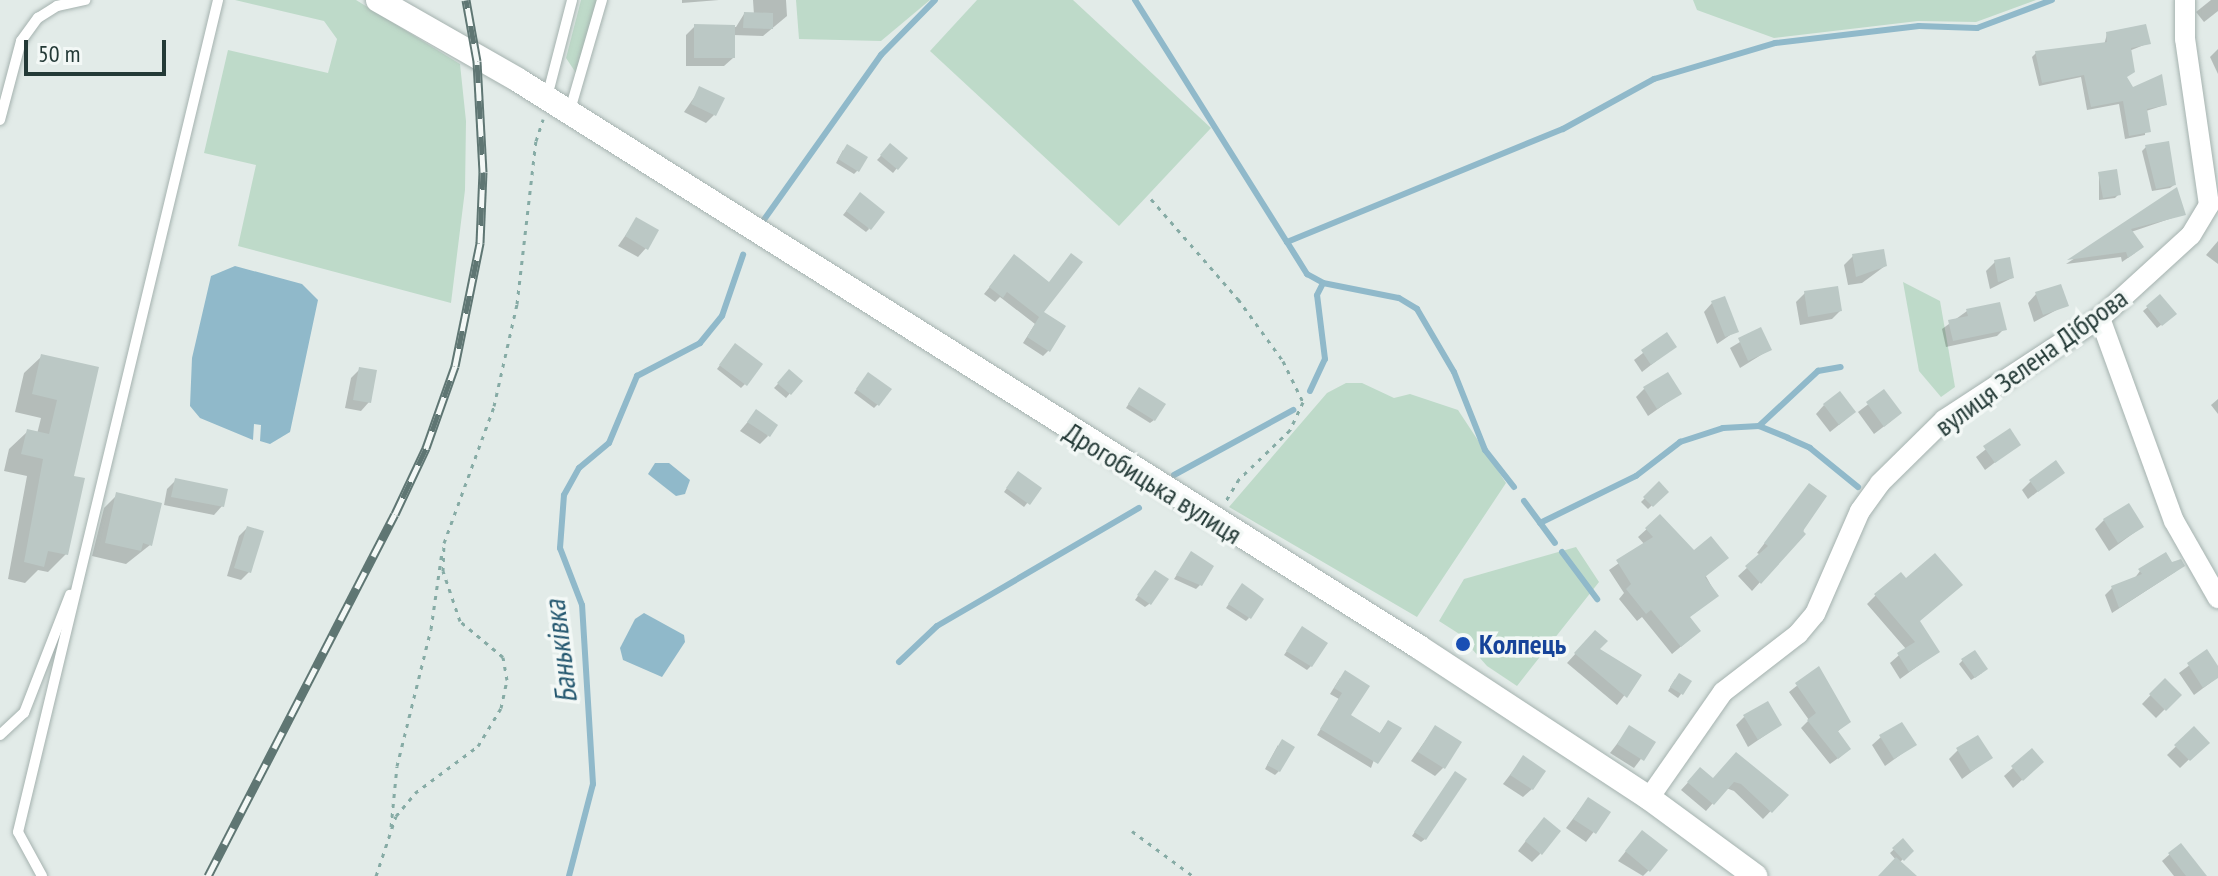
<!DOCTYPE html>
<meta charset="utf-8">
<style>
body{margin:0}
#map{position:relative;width:2218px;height:876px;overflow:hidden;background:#e2ebe8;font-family:"PT Sans Narrow",sans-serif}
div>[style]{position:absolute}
.green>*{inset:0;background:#bedac9}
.water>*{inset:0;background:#90b9ca}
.shadow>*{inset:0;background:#0003}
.stream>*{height:6px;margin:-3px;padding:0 3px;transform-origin:3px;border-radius:3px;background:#90b9ca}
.building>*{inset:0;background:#bbc8c5}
.path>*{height:3px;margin-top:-1.5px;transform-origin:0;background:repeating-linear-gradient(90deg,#86aba5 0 4px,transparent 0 10px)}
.roads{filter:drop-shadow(0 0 2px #a5b2af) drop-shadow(0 0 2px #a5b2af)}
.service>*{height:10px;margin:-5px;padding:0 5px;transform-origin:5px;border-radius:5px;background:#fff}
.minor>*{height:20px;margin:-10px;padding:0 10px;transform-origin:10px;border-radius:10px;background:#fff}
.tertiary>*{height:24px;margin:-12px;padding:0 12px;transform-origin:12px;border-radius:12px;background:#fff}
.rail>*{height:9px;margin-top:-4.5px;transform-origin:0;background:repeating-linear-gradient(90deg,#f3f8f6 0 18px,#5f7673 0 36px);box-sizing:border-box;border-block:2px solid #5f7673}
.dots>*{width:22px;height:22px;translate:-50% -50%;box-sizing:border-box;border:4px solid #f3f8f6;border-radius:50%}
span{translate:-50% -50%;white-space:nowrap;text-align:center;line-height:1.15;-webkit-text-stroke:7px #f3f8f6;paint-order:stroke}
.street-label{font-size:28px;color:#243a37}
.transit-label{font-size:28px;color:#164399;font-weight:700}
.left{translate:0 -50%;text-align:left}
.water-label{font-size:30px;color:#255870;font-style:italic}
.scale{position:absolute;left:24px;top:40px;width:142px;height:36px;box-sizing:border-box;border:4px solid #243a37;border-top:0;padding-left:10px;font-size:24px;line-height:28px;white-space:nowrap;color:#243a37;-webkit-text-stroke:6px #f3f8f6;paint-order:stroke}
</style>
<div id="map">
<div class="green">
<div style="clip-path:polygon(235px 0,356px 0,460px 64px,466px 121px,465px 190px,451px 303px,238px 246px,256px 165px,204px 153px,228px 50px,328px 73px,337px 39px,324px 21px)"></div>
<div style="clip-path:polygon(581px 0,599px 0,576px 73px,566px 58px)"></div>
<div style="clip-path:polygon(796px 0,930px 0,881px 41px,799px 39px)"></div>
<div style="clip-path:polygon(977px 0,1073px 0,1211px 128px,1119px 226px,930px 51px)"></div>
<div style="clip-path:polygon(1693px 0,2036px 0,1976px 22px,1918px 21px,1774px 38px,1697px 10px)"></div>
<div style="clip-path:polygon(1903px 282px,1940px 301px,1955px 387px,1941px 397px,1919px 371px)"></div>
<div style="clip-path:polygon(1346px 383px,1362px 383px,1394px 398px,1410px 394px,1458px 410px,1506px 483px,1417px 617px,1229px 507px,1327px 393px)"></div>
<div style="clip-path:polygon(1576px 547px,1599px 582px,1517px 686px,1487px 666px,1472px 649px,1475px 644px,1439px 621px,1464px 579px)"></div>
</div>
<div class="water">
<div style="clip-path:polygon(235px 266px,302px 284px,318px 300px,290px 432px,270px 444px,260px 441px,261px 425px,254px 424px,253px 440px,200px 418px,190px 406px,192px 358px,211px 276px)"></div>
<div style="clip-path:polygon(655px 463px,669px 463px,690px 480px,685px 494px,676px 496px,648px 474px)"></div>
<div style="clip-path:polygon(644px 613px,684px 635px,685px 642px,662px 677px,623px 660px,620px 648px,635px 619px)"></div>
</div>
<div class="shadow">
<div style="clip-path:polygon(682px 0,719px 0,682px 3px)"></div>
<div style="clip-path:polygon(753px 0,786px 0,787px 16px,763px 36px,733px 35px,733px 58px,724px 66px,686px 66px,686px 35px,695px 26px,736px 27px,744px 14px,754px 15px)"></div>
<div style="clip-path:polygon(2211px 0,2218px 0,2218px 11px,2204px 22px,2196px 12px)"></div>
<div style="clip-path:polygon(2107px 34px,2149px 43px,2129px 51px,2125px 78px,2132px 90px,2165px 105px,2146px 111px,2145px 135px,2125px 139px,2119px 104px,2087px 110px,2081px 77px,2039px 86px,2032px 57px,2036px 53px,2104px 45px)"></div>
<div style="clip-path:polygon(2218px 49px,2218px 74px,2210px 57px)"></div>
<div style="clip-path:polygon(700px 89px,714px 115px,706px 123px,684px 112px)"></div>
<div style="clip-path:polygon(890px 146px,905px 158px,893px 173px,877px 160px)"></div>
<div style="clip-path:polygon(2146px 147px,2174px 185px,2170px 188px,2152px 191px,2142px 151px)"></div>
<div style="clip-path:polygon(843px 150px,858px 170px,854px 174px,836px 163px)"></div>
<div style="clip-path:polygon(2099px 174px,2119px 194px,2115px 198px,2099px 200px)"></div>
<div style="clip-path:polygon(2176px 191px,2184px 214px,2131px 232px,2135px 253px,2122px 262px,2121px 257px,2066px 264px)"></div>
<div style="clip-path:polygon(856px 199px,869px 229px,866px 232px,843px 215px)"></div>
<div style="clip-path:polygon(637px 219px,646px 248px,638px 257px,618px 246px)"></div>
<div style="clip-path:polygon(2218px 241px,2218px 264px,2206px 255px)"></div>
<div style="clip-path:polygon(1853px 256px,1885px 266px,1862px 283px,1848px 285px,1844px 265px)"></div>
<div style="clip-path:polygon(1995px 262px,2012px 278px,1990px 289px,1986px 271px)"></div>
<div style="clip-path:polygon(1009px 263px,1041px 313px,1049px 350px,1043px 356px,1023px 343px,1035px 324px,1000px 297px,995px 302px,984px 294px)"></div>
<div style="clip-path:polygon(1805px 293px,1840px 311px,1832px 319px,1800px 325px,1796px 302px)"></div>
<div style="clip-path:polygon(2036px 294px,2066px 305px,2034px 322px,2028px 303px)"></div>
<div style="clip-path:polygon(2160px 297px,2170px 318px,2157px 328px,2143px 311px)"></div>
<div style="clip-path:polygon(1712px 303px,1736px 331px,1717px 344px,1704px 312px)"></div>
<div style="clip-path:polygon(1967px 311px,2004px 329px,1997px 336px,1946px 347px,1942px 329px)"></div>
<div style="clip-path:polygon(1760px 330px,1769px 350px,1740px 368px,1730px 348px)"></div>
<div style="clip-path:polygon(1666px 335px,1674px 347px,1642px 372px,1634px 360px)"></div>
<div style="clip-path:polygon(732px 349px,745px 384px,741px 388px,717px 369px)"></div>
<div style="clip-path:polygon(42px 356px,96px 368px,71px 477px,66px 554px,48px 572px,38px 570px,25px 583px,8px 579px,27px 476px,4px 471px,9px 449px,27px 432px,37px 434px,41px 418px,15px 412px,24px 373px)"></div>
<div style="clip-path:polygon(360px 369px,369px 402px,361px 411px,345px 408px,351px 378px)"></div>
<div style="clip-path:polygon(789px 372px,800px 381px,786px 398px,774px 388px)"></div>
<div style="clip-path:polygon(865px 378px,878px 404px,874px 408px,854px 393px)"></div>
<div style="clip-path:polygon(1644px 389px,1679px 394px,1648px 416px,1636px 397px)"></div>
<div style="clip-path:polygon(1884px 392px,1891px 421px,1874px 434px,1858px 412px)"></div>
<div style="clip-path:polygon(1135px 394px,1154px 420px,1150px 423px,1126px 408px)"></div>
<div style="clip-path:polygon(2218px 399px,2218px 414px,2211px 405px)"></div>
<div style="clip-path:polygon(1824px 405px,1845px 420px,1830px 432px,1816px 414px)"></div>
<div style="clip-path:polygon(756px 412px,768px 436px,760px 444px,740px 431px)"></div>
<div style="clip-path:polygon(2009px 431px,2019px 444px,1985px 470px,1976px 457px)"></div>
<div style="clip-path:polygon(2063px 472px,2028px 499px,2022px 490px,2030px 482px)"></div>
<div style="clip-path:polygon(1015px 477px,1039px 488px,1024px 507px,1004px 492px)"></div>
<div style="clip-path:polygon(176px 480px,222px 506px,214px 515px,164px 505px,167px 489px)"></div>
<div style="clip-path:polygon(1659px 484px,1666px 492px,1648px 509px,1641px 502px)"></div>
<div style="clip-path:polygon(1809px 486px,1803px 534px,1752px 591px,1738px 576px,1761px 555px,1757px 553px)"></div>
<div style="clip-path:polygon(117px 495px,150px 545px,126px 564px,92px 556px,104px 508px)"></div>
<div style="clip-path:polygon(1660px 517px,1693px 553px,1717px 596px,1688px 618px,1690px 639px,1672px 654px,1642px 617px,1637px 621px,1619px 599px,1624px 593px,1609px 570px,1645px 545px,1638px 537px)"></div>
<div style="clip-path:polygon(2104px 520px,2142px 527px,2109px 551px,2095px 529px)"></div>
<div style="clip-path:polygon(247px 528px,249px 572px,241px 580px,227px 576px,239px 536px)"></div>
<div style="clip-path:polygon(1188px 558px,1200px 585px,1196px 589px,1174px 579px)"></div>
<div style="clip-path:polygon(2182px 565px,2175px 572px,2112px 613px,2105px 595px,2112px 588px,2134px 579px,2140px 571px)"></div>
<div style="clip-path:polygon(1152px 576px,1149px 604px,1145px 607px,1135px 600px)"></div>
<div style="clip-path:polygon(1239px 589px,1249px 618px,1246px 621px,1226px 608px)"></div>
<div style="clip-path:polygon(1876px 595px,1918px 622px,1937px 652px,1900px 679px,1890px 663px,1906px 649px,1867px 604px)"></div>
<div style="clip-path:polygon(1299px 633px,1311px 666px,1307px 670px,1284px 655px)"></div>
<div style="clip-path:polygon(1587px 641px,1639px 676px,1617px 705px,1567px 663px)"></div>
<div style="clip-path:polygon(2207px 652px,2218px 677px,2194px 695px,2179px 673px)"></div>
<div style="clip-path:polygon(1963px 660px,1982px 673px,1971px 680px,1959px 664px)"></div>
<div style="clip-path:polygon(1818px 669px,1848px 722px,1837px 732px,1841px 756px,1830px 764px,1801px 728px,1809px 720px,1789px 692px)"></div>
<div style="clip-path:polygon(1340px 678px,1349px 716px,1379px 734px,1388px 722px,1371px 768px,1317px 735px,1339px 699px,1330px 694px)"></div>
<div style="clip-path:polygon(1675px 679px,1681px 694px,1678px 698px,1668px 691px)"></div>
<div style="clip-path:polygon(2165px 680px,2179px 695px,2156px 718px,2142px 704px)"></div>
<div style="clip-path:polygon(1744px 717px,1780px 725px,1748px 747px,1736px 725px)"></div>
<div style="clip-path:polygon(1435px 727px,1443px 768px,1435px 776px,1411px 761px)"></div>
<div style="clip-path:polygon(1630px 727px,1653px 743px,1634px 768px,1610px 753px)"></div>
<div style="clip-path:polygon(2194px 729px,2207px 742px,2180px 768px,2167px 755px)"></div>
<div style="clip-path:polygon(1881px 737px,1914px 745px,1885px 766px,1872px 745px)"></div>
<div style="clip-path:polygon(1278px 745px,1279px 771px,1275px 775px,1265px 769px)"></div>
<div style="clip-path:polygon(1958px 750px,1990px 758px,1962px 779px,1949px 759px)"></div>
<div style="clip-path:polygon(2032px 751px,2033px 770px,2013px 788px,2004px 776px)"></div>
<div style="clip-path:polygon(1523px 758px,1532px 789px,1523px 797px,1503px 784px)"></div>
<div style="clip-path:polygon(1729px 762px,1786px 795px,1763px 819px,1734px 791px,1726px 788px,1706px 811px,1681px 790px,1693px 777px,1713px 781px)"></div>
<div style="clip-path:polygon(1452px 777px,1425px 839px,1421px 842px,1412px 836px)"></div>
<div style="clip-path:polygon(1588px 799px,1608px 813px,1586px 842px,1566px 828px)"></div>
<div style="clip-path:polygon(1535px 829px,1540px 854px,1532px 862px,1518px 851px)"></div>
<div style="clip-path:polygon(1634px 841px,1649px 870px,1643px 876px,1618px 861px)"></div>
<div style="clip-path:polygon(1903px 841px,1912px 850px,1899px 863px,1914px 876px,1880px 876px,1896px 860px,1890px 853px)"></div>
<div style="clip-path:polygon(2170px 854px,2204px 876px,2174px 876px,2162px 861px)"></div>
</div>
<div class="stream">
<div style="left:1135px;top:0;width:286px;rotate:57.9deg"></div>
<div style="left:1287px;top:242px;width:298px;rotate:-22.3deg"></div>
<div style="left:1563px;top:129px;width:104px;rotate:-28.8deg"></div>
<div style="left:1654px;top:79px;width:126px;rotate:-16.6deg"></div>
<div style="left:1775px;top:43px;width:145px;rotate:-6.7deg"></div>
<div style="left:1919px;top:26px;width:58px;rotate:2deg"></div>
<div style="left:1977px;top:28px;width:80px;rotate:-20.5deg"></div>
<div style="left:763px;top:221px;width:204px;rotate:-54.6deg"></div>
<div style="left:881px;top:55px;width:77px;rotate:-45.5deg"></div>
<div style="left:1287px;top:242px;width:38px;rotate:58deg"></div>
<div style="left:1307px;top:274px;width:18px;rotate:29deg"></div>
<div style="left:1323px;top:283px;width:77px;rotate:11.2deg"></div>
<div style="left:1399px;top:298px;width:21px;rotate:31deg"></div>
<div style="left:1417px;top:309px;width:73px;rotate:59.6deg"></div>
<div style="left:1454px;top:372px;width:84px;rotate:68.3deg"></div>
<div style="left:1485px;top:450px;width:47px;rotate:51.9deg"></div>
<div style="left:1310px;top:391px;width:35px;rotate:-65deg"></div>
<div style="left:1325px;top:359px;width:64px;rotate:-97.1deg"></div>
<div style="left:1317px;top:295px;width:13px;rotate:-63deg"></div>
<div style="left:1759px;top:426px;width:81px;rotate:-43deg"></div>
<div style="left:1818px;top:371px;width:23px;rotate:-10deg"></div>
<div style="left:1174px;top:475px;width:136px;rotate:-28.6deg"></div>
<div style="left:1524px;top:501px;width:52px;rotate:53.6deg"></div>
<div style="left:1540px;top:523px;width:107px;rotate:-26.1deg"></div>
<div style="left:1636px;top:476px;width:56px;rotate:-37.7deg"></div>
<div style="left:1680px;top:442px;width:45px;rotate:-18deg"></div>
<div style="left:1723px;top:428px;width:36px;rotate:-3deg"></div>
<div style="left:1759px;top:426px;width:31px;rotate:22deg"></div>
<div style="left:1788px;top:438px;width:24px;rotate:24deg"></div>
<div style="left:1810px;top:448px;width:62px;rotate:39.1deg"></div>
<div style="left:1562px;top:552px;width:59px;rotate:53.3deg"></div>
<div style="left:899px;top:662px;width:52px;rotate:-43.5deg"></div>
<div style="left:937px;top:626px;width:234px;rotate:-30.3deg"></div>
<div style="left:569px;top:876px;width:95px;rotate:-75.4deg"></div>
<div style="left:593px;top:784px;width:179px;rotate:-93.5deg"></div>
<div style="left:582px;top:605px;width:61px;rotate:-111.1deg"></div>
<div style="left:560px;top:548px;width:53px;rotate:-85.7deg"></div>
<div style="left:564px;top:495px;width:31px;rotate:-61deg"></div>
<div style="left:579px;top:468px;width:39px;rotate:-40deg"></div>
<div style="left:609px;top:443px;width:73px;rotate:-67.3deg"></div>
<div style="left:637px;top:376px;width:71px;rotate:-27.6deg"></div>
<div style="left:700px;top:343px;width:35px;rotate:-51deg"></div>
<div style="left:722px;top:316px;width:65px;rotate:-71deg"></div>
</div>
<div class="building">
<div style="clip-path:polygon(744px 12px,773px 13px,773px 29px,743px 28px)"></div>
<div style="clip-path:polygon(694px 24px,735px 25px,735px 58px,694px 58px)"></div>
<div style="clip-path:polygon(2146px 24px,2151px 44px,2131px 48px,2135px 72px,2127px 77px,2133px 87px,2162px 74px,2167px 105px,2147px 109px,2151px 132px,2129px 136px,2123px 101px,2091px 107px,2084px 75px,2042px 83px,2035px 51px,2107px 42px,2106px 32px)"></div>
<div style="clip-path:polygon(699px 86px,725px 98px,716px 116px,691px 104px)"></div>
<div style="clip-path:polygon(2169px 141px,2176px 185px,2156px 189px,2145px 145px)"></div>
<div style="clip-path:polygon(890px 143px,908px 158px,898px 170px,880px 155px)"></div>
<div style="clip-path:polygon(847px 144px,868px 157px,859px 172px,838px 159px)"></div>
<div style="clip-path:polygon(2117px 169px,2121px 195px,2103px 198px,2098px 172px)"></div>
<div style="clip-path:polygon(2177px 187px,2186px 215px,2131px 229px,2144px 247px,2128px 258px,2126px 252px,2067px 260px)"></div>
<div style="clip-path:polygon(860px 192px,885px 212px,871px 230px,846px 211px)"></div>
<div style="clip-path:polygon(636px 217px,659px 230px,648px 250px,625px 236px)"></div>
<div style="clip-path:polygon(1884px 249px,1887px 266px,1856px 277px,1852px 254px)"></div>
<div style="clip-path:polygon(1071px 253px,1083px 262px,1044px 312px,1066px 326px,1050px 352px,1027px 337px,1039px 317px,1007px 292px,1003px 298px,989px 287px,1014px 254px,1049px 282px)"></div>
<div style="clip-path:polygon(2010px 257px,2014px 278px,1998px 282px,1994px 260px)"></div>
<div style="clip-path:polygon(2061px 284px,2069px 306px,2043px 315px,2035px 292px)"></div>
<div style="clip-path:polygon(1838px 286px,1842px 311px,1808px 317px,1804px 291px)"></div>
<div style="clip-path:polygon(2160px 294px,2177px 314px,2162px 326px,2146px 306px)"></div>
<div style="clip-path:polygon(1725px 296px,1739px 332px,1725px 337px,1711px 301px)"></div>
<div style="clip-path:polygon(2000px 302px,2007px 330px,1953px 341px,1948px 320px,1968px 316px,1966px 309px)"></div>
<div style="clip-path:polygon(1761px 327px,1772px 350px,1748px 361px,1738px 338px)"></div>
<div style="clip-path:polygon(1667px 332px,1677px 347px,1651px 365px,1641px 350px)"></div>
<div style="clip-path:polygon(735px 343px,763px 364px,747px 386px,719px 365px)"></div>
<div style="clip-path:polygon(41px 354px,99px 367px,74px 476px,85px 478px,68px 555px,48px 551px,44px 567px,24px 562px,43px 459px,21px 454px,27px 429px,49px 434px,57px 400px,32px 394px)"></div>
<div style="clip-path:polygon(359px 367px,377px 370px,371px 403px,353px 400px)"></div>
<div style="clip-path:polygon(789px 369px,803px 381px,791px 395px,777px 383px)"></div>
<div style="clip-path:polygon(868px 372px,892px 389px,879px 406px,856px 389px)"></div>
<div style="clip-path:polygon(1668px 372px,1682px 394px,1657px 409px,1643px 387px)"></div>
<div style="clip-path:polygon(1139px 387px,1166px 404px,1155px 421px,1128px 404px)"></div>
<div style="clip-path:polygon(1884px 389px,1902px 413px,1884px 427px,1866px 402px)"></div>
<div style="clip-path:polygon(1840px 391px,1856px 412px,1839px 425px,1823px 404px)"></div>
<div style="clip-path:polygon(756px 409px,778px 425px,770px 437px,747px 422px)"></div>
<div style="clip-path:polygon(2010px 428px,2021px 445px,1995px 463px,1983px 446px)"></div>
<div style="clip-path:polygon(2056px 460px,2065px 473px,2038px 492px,2029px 480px)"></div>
<div style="clip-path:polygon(1018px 471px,1042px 488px,1030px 505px,1006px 488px)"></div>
<div style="clip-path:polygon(175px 478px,228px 489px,224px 507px,171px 497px)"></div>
<div style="clip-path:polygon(1659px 481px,1669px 492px,1653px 507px,1643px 497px)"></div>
<div style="clip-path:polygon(1809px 483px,1827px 496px,1803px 531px,1806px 534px,1761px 584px,1745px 566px,1768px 546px,1764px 543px)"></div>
<div style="clip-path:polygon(116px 492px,162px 503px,152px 546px,143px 543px,141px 551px,105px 543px)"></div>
<div style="clip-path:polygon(2129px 503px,2144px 527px,2118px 543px,2103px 519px)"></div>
<div style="clip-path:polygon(1660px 514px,1694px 550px,1711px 536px,1729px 558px,1705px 577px,1719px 596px,1690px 617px,1701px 631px,1681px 647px,1651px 610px,1646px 614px,1626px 589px,1631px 584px,1616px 560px,1653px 537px,1645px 528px)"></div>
<div style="clip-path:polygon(247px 526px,264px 531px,251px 573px,234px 568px)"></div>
<div style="clip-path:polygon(1191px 551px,1214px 566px,1202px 586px,1176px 575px)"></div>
<div style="clip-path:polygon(2166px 552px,2172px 562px,2181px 559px,2185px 566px,2119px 608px,2111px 586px,2142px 574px,2138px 569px)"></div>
<div style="clip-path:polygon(1935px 553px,1963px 585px,1920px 621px,1940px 652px,1909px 672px,1897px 653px,1915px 642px,1874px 594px,1901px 572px,1906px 578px)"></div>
<div style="clip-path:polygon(1155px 570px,1169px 579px,1151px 605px,1137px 595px)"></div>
<div style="clip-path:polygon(1242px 583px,1264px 599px,1251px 619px,1228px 604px)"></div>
<div style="clip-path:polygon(1302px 626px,1328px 643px,1312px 667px,1286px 651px)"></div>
<div style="clip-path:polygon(1595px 630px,1608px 641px,1600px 649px,1642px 675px,1627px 698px,1574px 653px)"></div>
<div style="clip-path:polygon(2207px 649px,2218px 666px,2218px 678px,2203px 688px,2187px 663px)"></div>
<div style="clip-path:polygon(1975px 650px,1988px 669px,1975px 678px,1961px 659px)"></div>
<div style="clip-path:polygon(1819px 666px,1851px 722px,1838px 731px,1851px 749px,1838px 759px,1807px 720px,1816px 713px,1795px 683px)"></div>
<div style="clip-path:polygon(1345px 670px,1370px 686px,1351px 715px,1380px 733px,1388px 720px,1402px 728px,1378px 764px,1320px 729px,1342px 693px,1334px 688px)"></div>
<div style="clip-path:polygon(1679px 673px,1692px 681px,1683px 695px,1670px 687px)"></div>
<div style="clip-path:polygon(2165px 678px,2182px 695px,2166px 711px,2149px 694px)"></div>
<div style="clip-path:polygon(1768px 701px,1782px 725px,1758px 740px,1743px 715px)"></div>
<div style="clip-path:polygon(1902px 722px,1917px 745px,1894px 759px,1879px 735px)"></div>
<div style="clip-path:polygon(1435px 725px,1462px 742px,1445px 769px,1418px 752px)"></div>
<div style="clip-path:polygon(1629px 725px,1656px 742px,1644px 761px,1617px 744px)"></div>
<div style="clip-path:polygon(2194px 726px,2210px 743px,2190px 761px,2174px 745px)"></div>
<div style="clip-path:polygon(1978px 735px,1993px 758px,1971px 772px,1956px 748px)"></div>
<div style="clip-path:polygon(1282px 739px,1295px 747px,1280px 772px,1267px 765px)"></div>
<div style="clip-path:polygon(2032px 748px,2044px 762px,2023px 781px,2011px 766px)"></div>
<div style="clip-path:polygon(1736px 752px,1789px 795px,1772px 813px,1741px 784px,1734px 782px,1714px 805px,1687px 782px,1700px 767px,1713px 778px)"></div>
<div style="clip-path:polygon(1523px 755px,1546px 771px,1533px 790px,1510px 775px)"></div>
<div style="clip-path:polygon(1455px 771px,1467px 779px,1426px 840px,1414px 832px)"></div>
<div style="clip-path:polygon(1588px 797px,1611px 812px,1596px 834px,1573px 819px)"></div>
<div style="clip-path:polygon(1544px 817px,1561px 831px,1542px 855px,1525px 841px)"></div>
<div style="clip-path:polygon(1642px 830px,1668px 850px,1650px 872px,1625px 851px)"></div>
<div style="clip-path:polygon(1903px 838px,1914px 851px,1904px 861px,1892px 848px)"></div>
<div style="clip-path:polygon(2181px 843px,2207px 876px,2186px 876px,2168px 853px)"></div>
<div style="clip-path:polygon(1896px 857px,1917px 876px,1878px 876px)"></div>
</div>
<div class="path">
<div style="left:1151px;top:199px;width:133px;rotate:49deg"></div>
<div style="left:1238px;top:299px;width:77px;rotate:54deg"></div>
<div style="left:1283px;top:361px;width:46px;rotate:64deg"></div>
<div style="left:1303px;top:402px;width:31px;rotate:115deg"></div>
<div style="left:1290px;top:430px;width:71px;rotate:136.1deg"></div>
<div style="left:1239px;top:479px;width:27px;rotate:121deg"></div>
<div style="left:391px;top:827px;width:61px;rotate:-84.4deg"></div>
<div style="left:397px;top:766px;width:141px;rotate:-76.1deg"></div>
<div style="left:431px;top:629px;width:78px;rotate:-81.9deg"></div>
<div style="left:1132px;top:831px;width:76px;rotate:36.4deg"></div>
<div style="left:376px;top:876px;width:63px;rotate:-71.6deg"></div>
<div style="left:396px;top:816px;width:30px;rotate:-50deg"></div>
<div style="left:415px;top:793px;width:79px;rotate:-36.7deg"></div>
<div style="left:478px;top:746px;width:44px;rotate:-58.8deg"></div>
<div style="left:501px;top:708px;width:29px;rotate:-78deg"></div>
<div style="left:507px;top:680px;width:23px;rotate:-100deg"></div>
<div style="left:503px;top:657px;width:56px;rotate:-140.1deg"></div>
<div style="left:460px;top:621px;width:53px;rotate:-108.8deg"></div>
<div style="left:443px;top:571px;width:28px;rotate:-88deg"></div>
<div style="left:444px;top:543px;width:146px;rotate:-69.9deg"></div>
<div style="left:494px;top:406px;width:105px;rotate:-77.3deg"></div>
<div style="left:517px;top:304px;width:164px;rotate:-83.4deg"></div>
<div style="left:536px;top:141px;width:23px;rotate:-72deg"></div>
</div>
<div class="roads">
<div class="service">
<div style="left:547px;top:97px;width:100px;rotate:-75.5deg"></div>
<div style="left:570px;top:110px;width:115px;rotate:-73.8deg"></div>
<div style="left:0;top:120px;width:82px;rotate:-75.1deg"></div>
<div style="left:21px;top:41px;width:29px;rotate:-54deg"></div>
<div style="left:38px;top:18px;width:22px;rotate:-32deg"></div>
<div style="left:57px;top:6px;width:29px;rotate:-12deg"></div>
<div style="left:0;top:735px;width:33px;rotate:-43deg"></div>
<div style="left:24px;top:713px;width:127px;rotate:-68.7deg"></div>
<div style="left:42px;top:876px;width:50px;rotate:-118.6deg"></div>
<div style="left:18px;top:832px;width:856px;rotate:-76.48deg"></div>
</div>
<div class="minor">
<div style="left:2100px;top:318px;width:216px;rotate:70deg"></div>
<div style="left:2174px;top:521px;width:89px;rotate:60.3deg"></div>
<div style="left:1649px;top:798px;width:129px;rotate:-55.1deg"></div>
<div style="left:1723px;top:692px;width:95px;rotate:-37.7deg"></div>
<div style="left:1798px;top:634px;width:26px;rotate:-50deg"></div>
<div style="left:1815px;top:614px;width:112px;rotate:-66.4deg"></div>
<div style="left:1860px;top:511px;width:34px;rotate:-54deg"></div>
<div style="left:1880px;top:483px;width:90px;rotate:-44.5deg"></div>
<div style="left:1944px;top:420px;width:186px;rotate:-33.2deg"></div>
<div style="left:2100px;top:318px;width:123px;rotate:-42.4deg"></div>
<div style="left:2191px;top:235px;width:35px;rotate:-59deg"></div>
<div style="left:2209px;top:205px;width:168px;rotate:-98.2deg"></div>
<div style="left:2185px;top:39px;width:39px;rotate:-90deg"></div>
</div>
<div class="tertiary">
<div style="left:378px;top:0;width:161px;rotate:29.7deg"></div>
<div style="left:518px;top:80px;width:1065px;rotate:32.18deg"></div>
<div style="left:1419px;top:647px;width:275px;rotate:33.3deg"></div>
<div style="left:1649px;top:798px;width:132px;rotate:36.3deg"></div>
</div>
</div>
<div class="rail">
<div style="left:208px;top:876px;width:407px;rotate:-62.7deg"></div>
<div style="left:395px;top:514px;width:73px;rotate:-64.8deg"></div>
<div style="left:426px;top:448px;width:87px;rotate:-70.5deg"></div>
<div style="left:455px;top:366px;width:126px;rotate:-78.5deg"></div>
<div style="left:480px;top:243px;width:71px;rotate:-87.6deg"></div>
<div style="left:483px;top:172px;width:111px;rotate:-93.1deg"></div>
<div style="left:477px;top:61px;width:62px;rotate:-100.2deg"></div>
</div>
<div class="dots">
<div style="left:1463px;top:644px;background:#1a4fb4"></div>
</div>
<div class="street-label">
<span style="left:2031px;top:362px;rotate:-36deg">вулиця Зелена Діброва</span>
<span style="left:1153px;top:483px;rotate:32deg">Дрогобицька вулиця</span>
</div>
<div class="transit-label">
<span class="left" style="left:1479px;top:644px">Колпець</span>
</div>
<div class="water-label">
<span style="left:560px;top:652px;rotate:-97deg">Баньківка</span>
</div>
<div class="scale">50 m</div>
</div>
